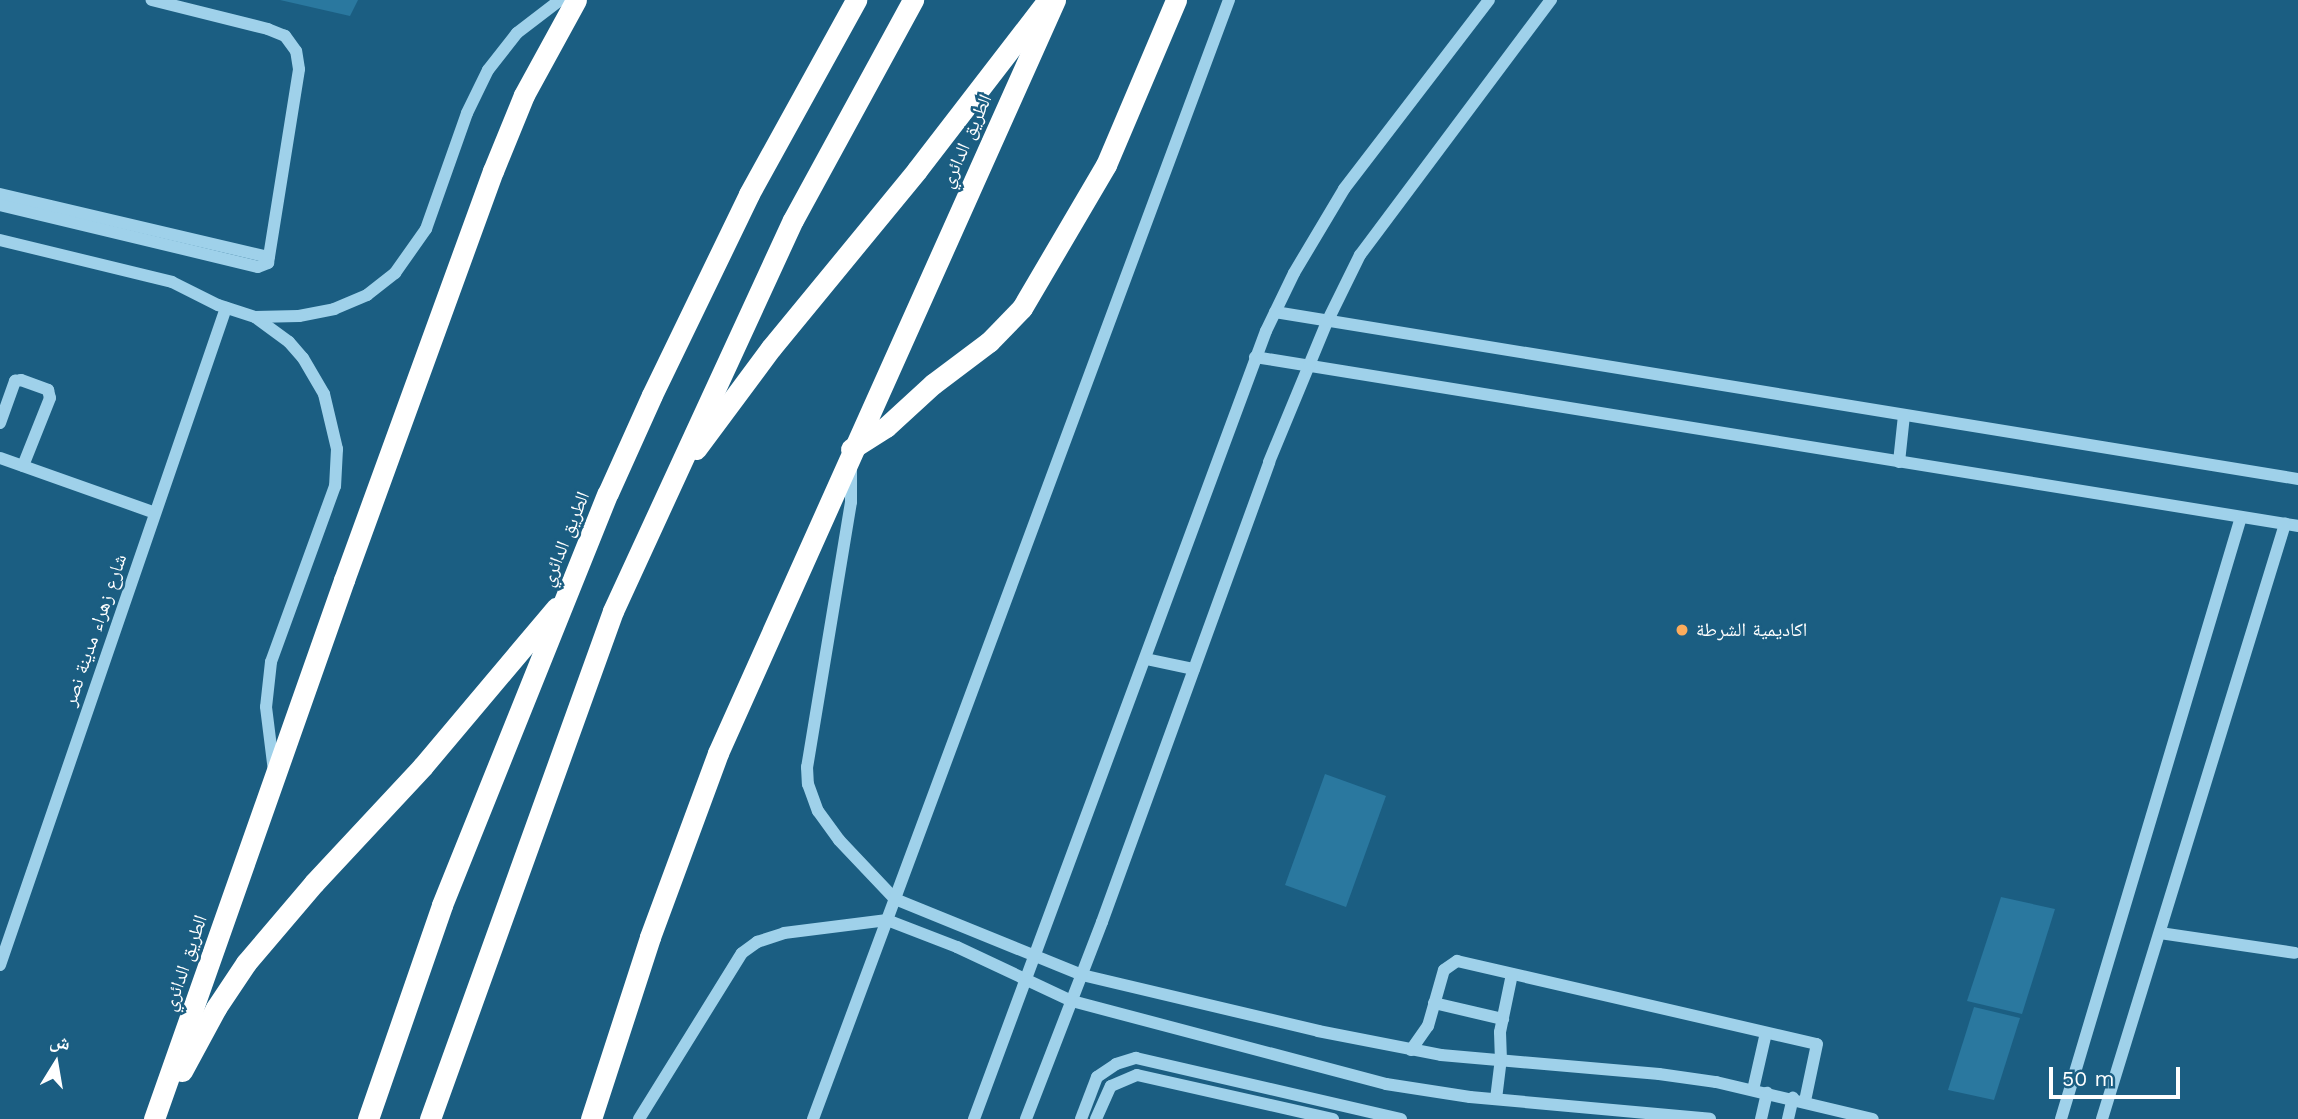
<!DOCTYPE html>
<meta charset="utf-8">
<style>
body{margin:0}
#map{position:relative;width:2298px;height:1119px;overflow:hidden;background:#1b5e82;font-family:"Work Sans","Noto Naskh Arabic",sans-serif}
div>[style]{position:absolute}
.green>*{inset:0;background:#2a789f}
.minor>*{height:12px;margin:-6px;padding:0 6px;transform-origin:6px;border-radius:6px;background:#9fd1ea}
.highway>*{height:21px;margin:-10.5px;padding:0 10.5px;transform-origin:10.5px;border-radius:10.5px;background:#fff}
.dots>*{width:19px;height:19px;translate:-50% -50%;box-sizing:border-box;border:4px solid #1b5e82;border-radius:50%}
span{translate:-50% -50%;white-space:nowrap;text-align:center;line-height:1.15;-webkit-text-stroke:5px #1b5e82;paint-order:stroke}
.street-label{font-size:19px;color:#fff}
.poi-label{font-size:19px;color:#fff}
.left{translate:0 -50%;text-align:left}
.north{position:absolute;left:21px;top:1028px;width:70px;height:70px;-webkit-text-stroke:5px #1b5e82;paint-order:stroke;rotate:11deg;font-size:19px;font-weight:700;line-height:28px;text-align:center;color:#fff}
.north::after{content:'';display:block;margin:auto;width:24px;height:32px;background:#fff;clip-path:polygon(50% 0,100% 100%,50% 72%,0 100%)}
.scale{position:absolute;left:2049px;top:1067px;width:131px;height:32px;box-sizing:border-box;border:4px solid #fff;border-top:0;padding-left:9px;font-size:21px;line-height:24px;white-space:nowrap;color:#fff;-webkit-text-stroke:5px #1b5e82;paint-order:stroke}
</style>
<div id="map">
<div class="green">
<div style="clip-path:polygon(280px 0,358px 0,350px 16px)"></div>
<div style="clip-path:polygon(1325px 774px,1386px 796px,1346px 907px,1285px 885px)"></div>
<div style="clip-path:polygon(2001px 897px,2055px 909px,2022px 1014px,1967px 1001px)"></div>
<div style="clip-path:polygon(1974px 1007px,2020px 1018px,1994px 1100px,1948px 1090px)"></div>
</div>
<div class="minor">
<div style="left:0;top:194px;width:276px;rotate:13.2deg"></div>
<div style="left:0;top:205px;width:265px;rotate:13.5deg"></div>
<div style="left:258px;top:267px;width:11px;rotate:-22deg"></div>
<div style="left:268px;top:263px;width:196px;rotate:-80.9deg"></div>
<div style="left:299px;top:69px;width:18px;rotate:-99deg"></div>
<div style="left:296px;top:51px;width:19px;rotate:-126deg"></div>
<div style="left:285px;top:36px;width:18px;rotate:-158deg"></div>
<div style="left:268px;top:29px;width:120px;rotate:-166deg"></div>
<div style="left:0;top:240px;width:177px;rotate:13.7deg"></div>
<div style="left:172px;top:282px;width:51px;rotate:26.6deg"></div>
<div style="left:218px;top:305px;width:39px;rotate:18deg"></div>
<div style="left:255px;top:317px;width:42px;rotate:36.3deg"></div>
<div style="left:289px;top:342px;width:21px;rotate:49deg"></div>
<div style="left:303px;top:358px;width:42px;rotate:59.7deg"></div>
<div style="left:324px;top:394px;width:57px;rotate:76.7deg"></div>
<div style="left:337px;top:449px;width:37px;rotate:93deg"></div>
<div style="left:335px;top:486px;width:187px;rotate:110deg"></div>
<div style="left:271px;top:662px;width:45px;rotate:96.3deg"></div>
<div style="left:266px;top:707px;width:64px;rotate:82.9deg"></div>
<div style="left:1275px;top:312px;width:1037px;rotate:9.27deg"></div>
<div style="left:255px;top:317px;width:44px;rotate:-1.3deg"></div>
<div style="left:299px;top:316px;width:36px;rotate:-11deg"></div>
<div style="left:334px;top:309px;width:36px;rotate:-23deg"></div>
<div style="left:367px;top:295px;width:36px;rotate:-38deg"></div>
<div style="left:395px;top:273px;width:54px;rotate:-54.8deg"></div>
<div style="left:426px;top:229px;width:123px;rotate:-70.5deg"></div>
<div style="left:467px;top:113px;width:48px;rotate:-64deg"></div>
<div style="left:488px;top:70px;width:47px;rotate:-51.9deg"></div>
<div style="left:517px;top:33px;width:54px;rotate:-37.5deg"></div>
<div style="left:1255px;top:357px;width:1057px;rotate:9.2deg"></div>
<div style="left:0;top:423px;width:45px;rotate:-70.3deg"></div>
<div style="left:15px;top:381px;width:6px;rotate:-9deg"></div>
<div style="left:21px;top:380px;width:29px;rotate:20deg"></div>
<div style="left:48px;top:390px;width:8px;rotate:76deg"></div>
<div style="left:50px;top:398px;width:73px;rotate:111.7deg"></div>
<div style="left:0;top:458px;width:164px;rotate:19.5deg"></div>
<div style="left:1899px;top:462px;width:47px;rotate:-83.9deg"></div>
<div style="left:851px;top:465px;width:37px;rotate:90deg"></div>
<div style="left:851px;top:502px;width:269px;rotate:99.4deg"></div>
<div style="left:807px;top:767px;width:17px;rotate:87deg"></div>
<div style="left:808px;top:784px;width:29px;rotate:70deg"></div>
<div style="left:818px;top:811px;width:36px;rotate:54deg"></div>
<div style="left:839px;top:840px;width:81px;rotate:46.5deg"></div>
<div style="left:895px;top:899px;width:202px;rotate:22.1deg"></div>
<div style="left:1082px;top:975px;width:243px;rotate:13.3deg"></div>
<div style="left:1318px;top:1031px;width:125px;rotate:11deg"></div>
<div style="left:1441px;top:1055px;width:219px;rotate:5deg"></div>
<div style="left:1659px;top:1074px;width:58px;rotate:8deg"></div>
<div style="left:1716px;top:1082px;width:161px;rotate:13.3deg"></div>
<div style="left:1146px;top:659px;width:49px;rotate:11.8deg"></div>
<div style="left:2160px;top:933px;width:136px;rotate:8.4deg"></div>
<div style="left:0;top:965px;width:695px;rotate:-71.02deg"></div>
<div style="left:1434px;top:1003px;width:71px;rotate:13.1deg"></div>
<div style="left:1411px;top:1050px;width:29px;rotate:-55deg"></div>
<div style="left:1428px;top:1026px;width:58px;rotate:-74.1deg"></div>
<div style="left:1444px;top:970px;width:16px;rotate:-35deg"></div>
<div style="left:1457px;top:961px;width:369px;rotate:13deg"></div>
<div style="left:1817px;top:1044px;width:58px;rotate:101.9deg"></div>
<div style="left:1753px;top:1090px;width:58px;rotate:-77.2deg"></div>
<div style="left:1496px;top:1099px;width:38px;rotate:-83deg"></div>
<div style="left:1501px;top:1061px;width:29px;rotate:-92deg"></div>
<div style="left:1500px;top:1032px;width:59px;rotate:-78.3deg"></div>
<div style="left:639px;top:1119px;width:195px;rotate:-58.2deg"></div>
<div style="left:742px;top:953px;width:19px;rotate:-36deg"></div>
<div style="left:757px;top:942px;width:28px;rotate:-18deg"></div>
<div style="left:784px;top:933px;width:104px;rotate:-7.2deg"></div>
<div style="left:887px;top:920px;width:75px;rotate:21.1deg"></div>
<div style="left:957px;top:947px;width:127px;rotate:25.2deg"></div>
<div style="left:1072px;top:1001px;width:325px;rotate:14.8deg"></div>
<div style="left:1386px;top:1084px;width:85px;rotate:8.8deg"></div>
<div style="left:1470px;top:1097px;width:241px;rotate:5.2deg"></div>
<div style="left:813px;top:1119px;width:1194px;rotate:-69.61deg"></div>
<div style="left:974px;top:1119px;width:840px;rotate:-69.67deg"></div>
<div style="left:1266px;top:331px;width:64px;rotate:-64.2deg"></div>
<div style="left:1294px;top:273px;width:98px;rotate:-59.2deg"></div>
<div style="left:1344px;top:189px;width:238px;rotate:-52.5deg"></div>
<div style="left:1026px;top:1119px;width:211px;rotate:-68.9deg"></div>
<div style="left:1102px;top:922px;width:489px;rotate:-70deg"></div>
<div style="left:1269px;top:462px;width:152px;rotate:-67.5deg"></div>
<div style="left:1327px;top:322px;width:75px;rotate:-63.8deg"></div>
<div style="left:1360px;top:255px;width:319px;rotate:-53.2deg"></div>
<div style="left:1081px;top:1119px;width:45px;rotate:-69.1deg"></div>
<div style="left:1097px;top:1077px;width:23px;rotate:-34deg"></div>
<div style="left:1116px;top:1064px;width:21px;rotate:-17deg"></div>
<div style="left:1136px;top:1058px;width:272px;rotate:13deg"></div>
<div style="left:1096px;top:1119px;width:36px;rotate:-66deg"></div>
<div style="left:1111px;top:1086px;width:28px;rotate:-23deg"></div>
<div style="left:1137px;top:1075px;width:201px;rotate:12.7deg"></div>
<div style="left:1761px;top:1119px;width:27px;rotate:-77deg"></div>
<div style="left:1788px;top:1119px;width:22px;rotate:-77deg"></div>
<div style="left:2061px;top:1119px;width:628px;rotate:-73.35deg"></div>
<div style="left:2102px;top:1119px;width:623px;rotate:-72.9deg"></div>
</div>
<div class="highway">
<div style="left:696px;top:449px;width:126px;rotate:-53.4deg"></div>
<div style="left:771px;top:348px;width:230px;rotate:-50.6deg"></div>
<div style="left:917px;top:170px;width:213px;rotate:-52.4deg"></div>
<div style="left:851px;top:449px;width:41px;rotate:-32.2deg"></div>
<div style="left:886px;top:427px;width:64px;rotate:-42.5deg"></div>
<div style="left:933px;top:384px;width:70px;rotate:-36.9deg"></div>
<div style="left:989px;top:342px;width:47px;rotate:-45.9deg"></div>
<div style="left:1022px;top:308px;width:166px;rotate:-59.6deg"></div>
<div style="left:1106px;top:165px;width:179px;rotate:-67deg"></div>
<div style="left:182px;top:1071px;width:72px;rotate:-61.6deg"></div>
<div style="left:216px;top:1008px;width:54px;rotate:-56.3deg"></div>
<div style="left:246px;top:963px;width:105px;rotate:-49.6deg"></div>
<div style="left:314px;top:883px;width:160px;rotate:-47deg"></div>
<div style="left:423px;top:766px;width:207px;rotate:-49.9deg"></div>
<div style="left:154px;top:1119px;width:572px;rotate:-70.58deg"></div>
<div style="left:344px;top:580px;width:435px;rotate:-70deg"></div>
<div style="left:493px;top:171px;width:82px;rotate:-67.8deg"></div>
<div style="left:524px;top:95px;width:108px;rotate:-61.3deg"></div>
<div style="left:368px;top:1119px;width:226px;rotate:-70.9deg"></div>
<div style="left:442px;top:905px;width:444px;rotate:-68.1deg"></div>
<div style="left:608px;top:493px;width:107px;rotate:-65.8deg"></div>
<div style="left:652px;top:395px;width:223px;rotate:-64.2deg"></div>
<div style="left:749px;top:194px;width:222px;rotate:-61.1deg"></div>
<div style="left:430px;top:1119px;width:540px;rotate:-70.19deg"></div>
<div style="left:613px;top:611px;width:430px;rotate:-65.3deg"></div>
<div style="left:793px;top:220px;width:251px;rotate:-61.4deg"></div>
<div style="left:591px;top:1119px;width:191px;rotate:-72deg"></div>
<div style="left:650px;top:937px;width:196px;rotate:-69.7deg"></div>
<div style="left:718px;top:753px;width:825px;rotate:-65.89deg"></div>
</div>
<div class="dots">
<div style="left:1682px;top:630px;background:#fcac5c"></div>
</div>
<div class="street-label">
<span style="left:966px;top:141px;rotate:-66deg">الطريق الدائري</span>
<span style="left:565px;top:539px;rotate:-68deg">الطريق الدائري</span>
<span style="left:95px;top:630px;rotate:-71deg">شارع زهراء مدينة نصر</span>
<span style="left:185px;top:963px;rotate:-71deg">الطريق الدائري</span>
</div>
<div class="poi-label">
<span class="left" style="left:1696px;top:630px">اكاديمية الشرطة</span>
</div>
<div class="north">ش</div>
<div class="scale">50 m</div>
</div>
